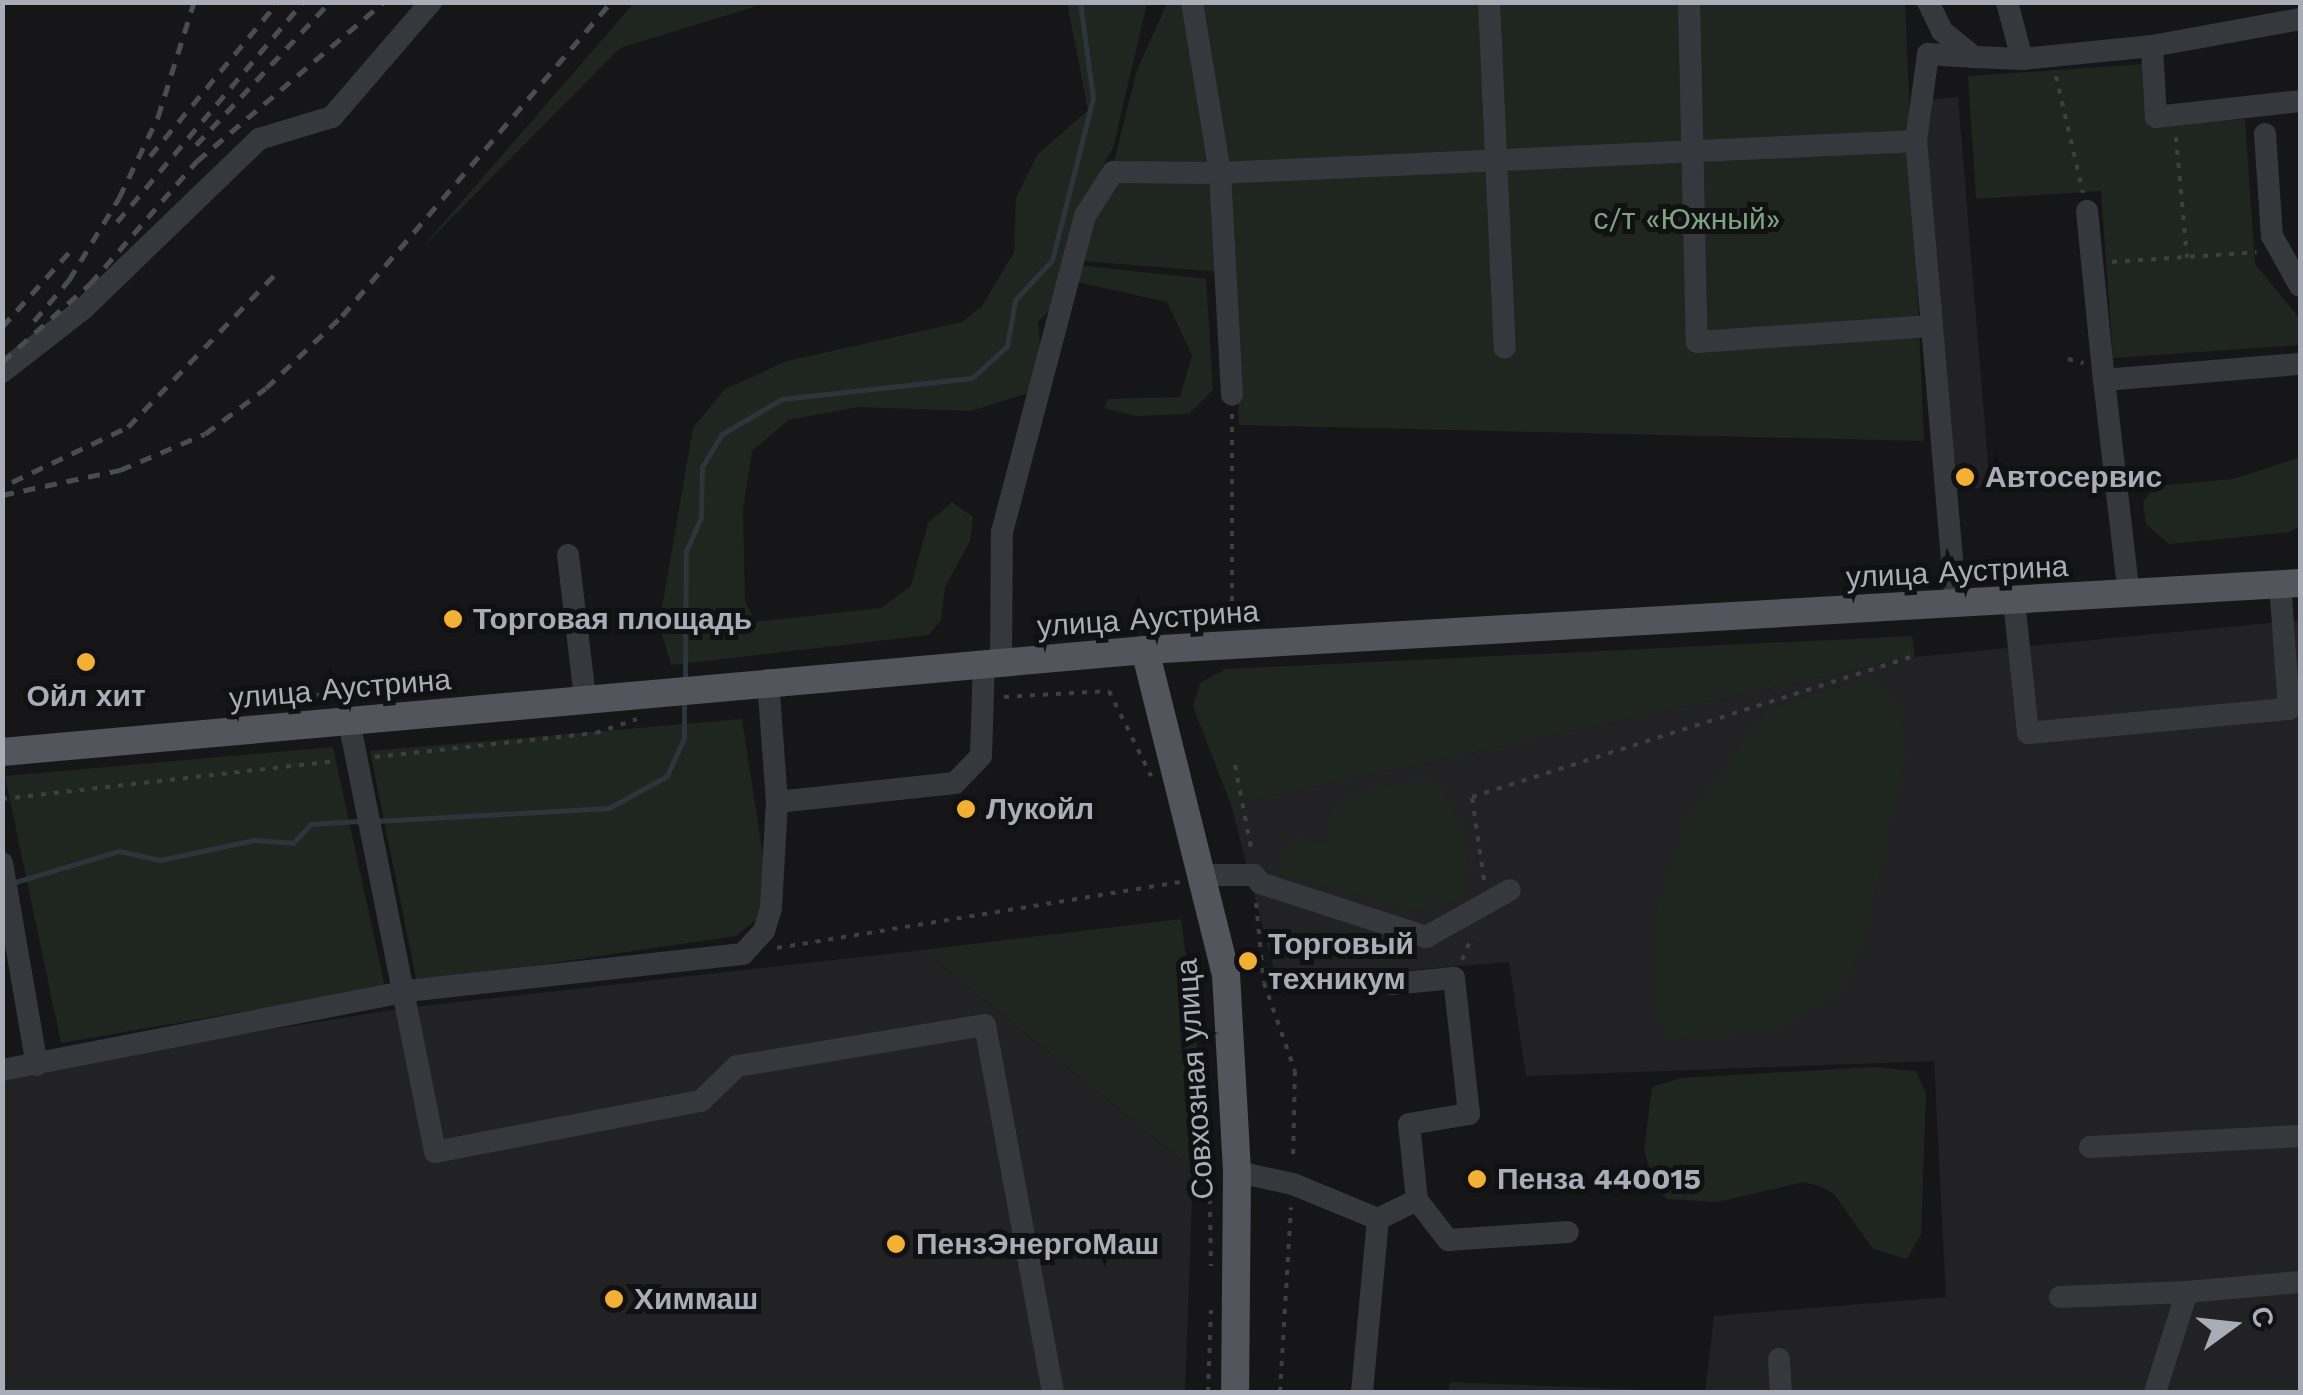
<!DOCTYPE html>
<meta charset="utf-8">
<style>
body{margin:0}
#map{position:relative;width:2303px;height:1395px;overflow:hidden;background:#161618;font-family:"Work Sans",sans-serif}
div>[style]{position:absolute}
.built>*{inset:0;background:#222225}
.green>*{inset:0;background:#1e261f}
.stream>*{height:5px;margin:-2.5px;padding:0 2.5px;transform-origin:2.5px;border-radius:2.5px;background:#2c353c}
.path>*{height:4px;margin-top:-2px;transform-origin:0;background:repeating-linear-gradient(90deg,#3d3f44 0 5px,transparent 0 13px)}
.minor>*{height:22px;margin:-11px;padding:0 11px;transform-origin:11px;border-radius:11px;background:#37383d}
.major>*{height:28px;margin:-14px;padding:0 14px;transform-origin:14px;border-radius:14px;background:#53555c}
.rail>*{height:5px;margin-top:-2.5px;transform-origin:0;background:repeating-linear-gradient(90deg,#4a4c52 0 12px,transparent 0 22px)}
.dots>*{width:28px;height:28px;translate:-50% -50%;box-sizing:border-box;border:5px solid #111113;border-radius:50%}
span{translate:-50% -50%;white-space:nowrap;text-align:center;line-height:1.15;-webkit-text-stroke:10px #111113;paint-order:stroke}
.park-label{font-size:30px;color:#7fa381}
.poi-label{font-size:30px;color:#a8adb8;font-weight:700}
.left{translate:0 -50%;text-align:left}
.street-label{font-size:30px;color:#a8adb8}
.frame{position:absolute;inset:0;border:5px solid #a8adb8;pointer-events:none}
.north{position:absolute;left:2183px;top:1275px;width:100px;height:100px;-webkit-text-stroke:8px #111113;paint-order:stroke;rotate:75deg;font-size:28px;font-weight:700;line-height:40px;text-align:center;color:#a8adb8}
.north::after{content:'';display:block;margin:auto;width:35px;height:45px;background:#a8adb8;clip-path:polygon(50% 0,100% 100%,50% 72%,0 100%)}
</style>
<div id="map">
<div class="built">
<div style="clip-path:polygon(1958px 97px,1990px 487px,1951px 490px,1916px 101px)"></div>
<div style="clip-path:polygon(2300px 620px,2300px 1392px,1705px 1392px,1714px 1316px,1946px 1297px,1934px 1061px,1526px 1076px,1509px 962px,1277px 981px,1231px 805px,1915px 657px)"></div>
<div style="clip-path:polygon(923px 950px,1193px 1169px,1185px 1392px,3px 1392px,3px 1073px,404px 1008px)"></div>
<div style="clip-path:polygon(1450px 1382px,1700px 1392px,1448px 1392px)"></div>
</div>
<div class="green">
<div style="clip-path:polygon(634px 3px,757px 6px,620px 48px,420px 250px)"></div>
<div style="clip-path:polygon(1067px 3px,1147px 3px,1113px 148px,1080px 207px,1068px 264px,1206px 279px,1213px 390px,1189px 414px,1136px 416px,1104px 408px,1108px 399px,1180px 397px,1192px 355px,1167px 302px,1077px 282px,1038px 322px,1044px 388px,971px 411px,859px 407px,788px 420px,752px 451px,743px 509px,745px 602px,756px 622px,881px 608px,911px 586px,928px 523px,952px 502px,973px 517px,970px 541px,945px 587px,941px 620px,929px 635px,671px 665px,659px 625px,693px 428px,725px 389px,787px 361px,962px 322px,982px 306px,1014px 252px,1016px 198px,1037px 155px,1088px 110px)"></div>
<div style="clip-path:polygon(1167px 3px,1905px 3px,1924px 441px,1239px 425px,1234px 273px,1070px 260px,1083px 208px,1115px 158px,1137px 70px)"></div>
<div style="clip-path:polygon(2144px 64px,2149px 126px,2245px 119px,2255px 264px,2300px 319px,2300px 345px,2113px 358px,2101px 191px,1976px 199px,1968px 76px)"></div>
<div style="clip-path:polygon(2300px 457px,2300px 526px,2290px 532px,2169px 544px,2146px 524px,2143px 502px,2155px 486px,2233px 479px)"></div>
<div style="clip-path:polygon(1912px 636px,1915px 657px,1231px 805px,1193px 706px,1200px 683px,1226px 669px)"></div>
<div style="clip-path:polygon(1876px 676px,1901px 710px,1907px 755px,1862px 949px,1842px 992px,1775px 1031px,1667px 1040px,1656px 1014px,1654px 917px,1686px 818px,1766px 709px)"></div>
<div style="clip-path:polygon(742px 719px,771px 908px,736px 936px,417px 983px,370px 751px)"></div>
<div style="clip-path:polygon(333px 747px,385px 987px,61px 1043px,5px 776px)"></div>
<div style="clip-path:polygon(1428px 780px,1440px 783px,1461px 825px,1467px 854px,1464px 900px,1415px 911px,1282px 875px,1276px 866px,1295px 837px,1326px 843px,1329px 811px,1340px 800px,1379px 786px)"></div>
<div style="clip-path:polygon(1181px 919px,1197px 1042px,1193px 1169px,923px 950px)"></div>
<div style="clip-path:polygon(1874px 1067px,1916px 1071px,1926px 1094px,1921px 1234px,1907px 1259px,1873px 1249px,1834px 1194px,1820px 1186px,1804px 1182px,1717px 1202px,1667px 1199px,1655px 1188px,1644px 1150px,1652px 1087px,1681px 1078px)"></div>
</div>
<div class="stream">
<div style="left:685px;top:679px;width:128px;rotate:-89.6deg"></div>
<div style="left:686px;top:551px;width:37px;rotate:-66deg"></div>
<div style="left:701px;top:517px;width:50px;rotate:-88.9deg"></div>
<div style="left:702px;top:467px;width:39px;rotate:-59deg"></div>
<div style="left:722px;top:434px;width:69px;rotate:-30.3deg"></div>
<div style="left:782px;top:399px;width:191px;rotate:-6.3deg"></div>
<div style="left:972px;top:378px;width:47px;rotate:-42.4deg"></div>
<div style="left:1007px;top:346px;width:47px;rotate:-80.1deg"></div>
<div style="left:1015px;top:300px;width:54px;rotate:-47.2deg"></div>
<div style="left:1052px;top:260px;width:167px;rotate:-75.8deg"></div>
<div style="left:1093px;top:98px;width:97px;rotate:-97.7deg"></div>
<div style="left:376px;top:821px;width:233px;rotate:-3.2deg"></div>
<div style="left:609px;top:808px;width:66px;rotate:-28.9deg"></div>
<div style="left:667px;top:776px;width:42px;rotate:-65.9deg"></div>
<div style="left:684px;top:738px;width:38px;rotate:-90deg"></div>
<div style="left:12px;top:883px;width:112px;rotate:-16.7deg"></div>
<div style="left:119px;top:851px;width:42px;rotate:12.4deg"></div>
<div style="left:160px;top:860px;width:96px;rotate:-12deg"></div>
<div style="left:254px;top:840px;width:39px;rotate:4deg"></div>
<div style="left:293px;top:843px;width:26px;rotate:-47deg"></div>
<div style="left:311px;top:824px;width:49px;rotate:-3.5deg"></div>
</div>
<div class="path">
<div style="left:2056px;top:76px;width:120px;rotate:77deg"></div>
<div style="left:2176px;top:137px;width:121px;rotate:84.8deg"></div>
<div style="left:2112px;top:262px;width:145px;rotate:-3.9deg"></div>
<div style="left:2068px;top:359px;width:16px;rotate:15deg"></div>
<div style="left:1232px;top:414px;width:211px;rotate:90deg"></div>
<div style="left:1004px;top:697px;width:105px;rotate:-3.3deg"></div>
<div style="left:1109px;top:691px;width:95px;rotate:63.7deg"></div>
<div style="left:276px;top:700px;width:148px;rotate:-7deg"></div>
<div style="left:375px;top:757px;width:222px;rotate:-6.2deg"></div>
<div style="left:596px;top:733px;width:43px;rotate:-18.9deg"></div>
<div style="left:1235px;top:765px;width:90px;rotate:79.1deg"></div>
<div style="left:2px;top:799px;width:336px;rotate:-6.5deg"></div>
<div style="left:1484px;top:880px;width:84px;rotate:-98.2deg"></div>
<div style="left:1472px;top:797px;width:463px;rotate:-17.7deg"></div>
<div style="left:1256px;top:903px;width:80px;rotate:84.3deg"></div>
<div style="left:1264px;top:983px;width:93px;rotate:70.6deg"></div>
<div style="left:1295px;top:1071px;width:91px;rotate:91.3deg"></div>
<div style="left:777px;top:948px;width:410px;rotate:-9.3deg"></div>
<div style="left:1462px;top:960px;width:26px;rotate:-67deg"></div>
<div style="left:1208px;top:1095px;width:171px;rotate:89deg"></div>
<div style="left:1208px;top:1392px;width:82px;rotate:-87.9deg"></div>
<div style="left:1280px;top:1392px;width:185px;rotate:-86.6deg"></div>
</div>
<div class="minor">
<div style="left:1192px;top:2px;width:173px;rotate:80.7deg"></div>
<div style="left:1220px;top:173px;width:222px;rotate:86.9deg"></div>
<div style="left:1489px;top:2px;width:346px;rotate:87.4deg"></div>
<div style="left:1689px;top:2px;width:340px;rotate:88.7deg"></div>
<div style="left:1697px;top:342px;width:235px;rotate:-3.9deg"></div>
<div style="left:1928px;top:2px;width:32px;rotate:64deg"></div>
<div style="left:1942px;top:31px;width:41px;rotate:39.1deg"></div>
<div style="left:1974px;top:57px;width:48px;rotate:2.4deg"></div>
<div style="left:2022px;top:59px;width:131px;rotate:-5.7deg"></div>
<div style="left:2152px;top:46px;width:150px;rotate:-10.3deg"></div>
<div style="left:2007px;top:2px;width:59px;rotate:75.3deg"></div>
<div style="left:2152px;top:46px;width:71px;rotate:86.8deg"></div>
<div style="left:2156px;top:117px;width:145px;rotate:-6.3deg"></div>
<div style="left:2265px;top:134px;width:102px;rotate:86.1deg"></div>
<div style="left:2272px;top:236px;width:57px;rotate:60.8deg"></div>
<div style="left:2087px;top:211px;width:170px;rotate:84.3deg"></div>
<div style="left:2px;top:372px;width:103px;rotate:-37.9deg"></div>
<div style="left:83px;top:309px;width:245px;rotate:-44deg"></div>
<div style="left:259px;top:139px;width:76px;rotate:-16.8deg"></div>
<div style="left:332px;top:117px;width:152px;rotate:-49.3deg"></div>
<div style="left:568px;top:555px;width:144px;rotate:83.2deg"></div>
<div style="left:2129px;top:596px;width:217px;rotate:-96.6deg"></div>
<div style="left:2104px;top:380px;width:197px;rotate:-4.7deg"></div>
<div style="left:2014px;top:601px;width:133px;rotate:83.9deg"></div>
<div style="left:2028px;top:733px;width:262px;rotate:-5.3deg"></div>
<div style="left:2289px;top:709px;width:125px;rotate:-94.1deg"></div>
<div style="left:1956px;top:606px;width:467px;rotate:-94.9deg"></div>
<div style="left:1916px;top:141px;width:88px;rotate:-82.1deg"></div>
<div style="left:1928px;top:54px;width:46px;rotate:3.7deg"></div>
<div style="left:1001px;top:662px;width:130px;rotate:-89.6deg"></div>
<div style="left:1002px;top:532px;width:327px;rotate:-75.3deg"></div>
<div style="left:1085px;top:216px;width:52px;rotate:-57.5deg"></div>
<div style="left:1113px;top:172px;width:107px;rotate:0.5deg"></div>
<div style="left:1220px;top:173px;width:697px;rotate:-2.63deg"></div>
<div style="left:768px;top:680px;width:122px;rotate:85.8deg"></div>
<div style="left:777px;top:802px;width:179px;rotate:-6.1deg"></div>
<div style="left:955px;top:783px;width:37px;rotate:-46deg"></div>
<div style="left:981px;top:756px;width:93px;rotate:-88.2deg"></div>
<div style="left:349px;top:721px;width:439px;rotate:78.7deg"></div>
<div style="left:435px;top:1152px;width:271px;rotate:-10.9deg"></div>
<div style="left:701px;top:1101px;width:50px;rotate:-44.2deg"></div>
<div style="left:737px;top:1066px;width:251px;rotate:-9.4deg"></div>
<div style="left:985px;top:1025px;width:373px;rotate:79.5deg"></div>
<div style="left:2px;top:863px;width:205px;rotate:80.2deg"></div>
<div style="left:1204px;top:875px;width:50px"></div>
<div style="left:1254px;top:875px;width:10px;rotate:53deg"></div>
<div style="left:1260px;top:883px;width:175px;rotate:18deg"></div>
<div style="left:1426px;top:937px;width:96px;rotate:-29.2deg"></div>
<div style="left:2px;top:1070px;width:413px;rotate:-11deg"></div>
<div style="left:407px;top:991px;width:338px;rotate:-6.3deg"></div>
<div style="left:743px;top:954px;width:31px;rotate:-48deg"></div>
<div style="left:764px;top:931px;width:24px;rotate:-73deg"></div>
<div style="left:771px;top:908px;width:106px;rotate:-86.8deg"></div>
<div style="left:2090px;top:1147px;width:210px;rotate:-3deg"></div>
<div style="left:1237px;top:1172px;width:57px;rotate:12.1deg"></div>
<div style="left:1293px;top:1184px;width:92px;rotate:22.4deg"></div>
<div style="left:1378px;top:1219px;width:43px;rotate:-26deg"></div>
<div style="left:1417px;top:1200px;width:76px;rotate:-96deg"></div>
<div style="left:1409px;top:1124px;width:61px;rotate:-9.5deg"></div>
<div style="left:1469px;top:1114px;width:137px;rotate:-96.3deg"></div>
<div style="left:1454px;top:978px;width:63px;rotate:174.6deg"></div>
<div style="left:1417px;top:1200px;width:51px;rotate:52.2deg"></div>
<div style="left:1448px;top:1240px;width:120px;rotate:-3.8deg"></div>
<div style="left:2187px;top:1292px;width:113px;rotate:-5.1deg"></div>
<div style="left:2060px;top:1297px;width:127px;rotate:-2.3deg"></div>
<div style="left:2187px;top:1292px;width:105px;rotate:107.7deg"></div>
<div style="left:1779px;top:1359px;width:33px;rotate:87deg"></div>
<div style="left:1362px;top:1392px;width:174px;rotate:-84.7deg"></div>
</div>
<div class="major">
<div style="left:1145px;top:650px;width:334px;rotate:76deg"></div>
<div style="left:1226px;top:974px;width:198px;rotate:86.8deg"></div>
<div style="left:1237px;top:1172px;width:220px;rotate:90.5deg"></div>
<div style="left:2px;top:752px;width:1148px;rotate:-5.1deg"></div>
<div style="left:1145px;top:650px;width:1157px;rotate:-3.32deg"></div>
</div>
<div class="rail">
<div style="left:196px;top:145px;width:196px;rotate:-46.9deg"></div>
<div style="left:150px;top:156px;width:200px;rotate:-50.3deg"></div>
<div style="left:117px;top:222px;width:288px;rotate:-49.8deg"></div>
<div style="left:34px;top:321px;width:54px;rotate:-49.5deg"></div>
<div style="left:69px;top:280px;width:96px;rotate:-58.6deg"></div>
<div style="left:119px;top:198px;width:90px;rotate:-64.3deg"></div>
<div style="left:158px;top:117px;width:121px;rotate:-72.6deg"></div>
<div style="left:2px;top:327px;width:105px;rotate:-48.1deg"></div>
<div style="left:2px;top:362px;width:118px;rotate:-41.6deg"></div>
<div style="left:90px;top:284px;width:163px;rotate:-49deg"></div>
<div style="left:197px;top:161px;width:245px;rotate:-40.4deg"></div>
<div style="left:12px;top:482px;width:128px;rotate:-25.4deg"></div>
<div style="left:128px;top:427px;width:219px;rotate:-46.1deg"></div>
<div style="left:2px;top:495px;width:121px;rotate:-12deg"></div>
<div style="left:120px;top:470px;width:92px;rotate:-23deg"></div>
<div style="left:205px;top:434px;width:76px;rotate:-37deg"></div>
<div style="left:266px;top:388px;width:105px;rotate:-43.5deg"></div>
<div style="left:342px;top:316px;width:413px;rotate:-49.4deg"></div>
</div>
<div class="dots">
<div style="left:1965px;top:477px;background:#f2b134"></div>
<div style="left:453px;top:619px;background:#f2b134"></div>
<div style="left:86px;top:662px;background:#f2b134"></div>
<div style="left:966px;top:809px;background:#f2b134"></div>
<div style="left:1248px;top:961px;background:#f2b134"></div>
<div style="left:1477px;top:1179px;background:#f2b134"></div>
<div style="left:896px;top:1244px;background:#f2b134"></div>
<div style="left:614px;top:1299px;background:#f2b134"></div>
</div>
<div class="park-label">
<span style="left:1687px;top:219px">с/т «Южный»</span>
</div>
<div class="poi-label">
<span class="left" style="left:1985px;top:477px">Автосервис</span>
<span class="left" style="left:473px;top:619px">Торговая площадь</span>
<span style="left:86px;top:696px">Ойл хит</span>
<span class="left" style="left:986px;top:809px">Лукойл</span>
<span class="left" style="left:1268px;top:961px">Торговый<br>техникум</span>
<span class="left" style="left:1497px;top:1179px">Пенза 440015</span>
<span class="left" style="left:916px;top:1244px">ПензЭнергоМаш</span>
<span class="left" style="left:634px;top:1299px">Химмаш</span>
</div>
<div class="street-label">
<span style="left:1957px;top:572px;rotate:-3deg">улица Аустрина</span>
<span style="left:1148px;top:619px;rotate:-4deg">улица Аустрина</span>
<span style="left:340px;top:689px;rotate:-5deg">улица Аустрина</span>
<span style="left:1195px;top:1079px;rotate:-94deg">Совхозная улица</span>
</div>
<div class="frame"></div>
<div class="north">С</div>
</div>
